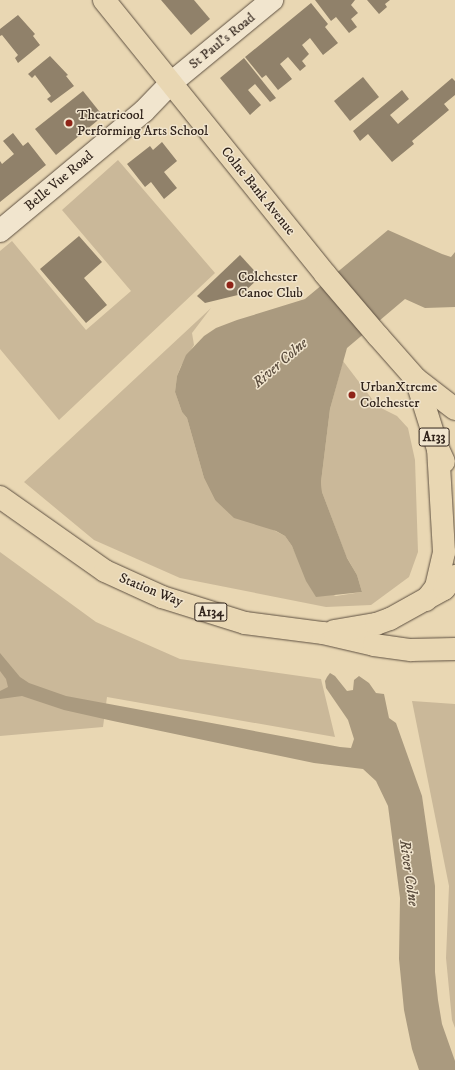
<!DOCTYPE html>
<style>
body{margin:0}
#map{position:relative;width:455px;height:1070px;overflow:hidden;background:#e9d7b3;font-family:"IM FELL DW Pica",serif}
div>[style]{position:absolute}
.green>*{inset:0;background:#cab899}
.water>*{inset:0;background:#aa9a7f}
.building>*{inset:0;background:#90816a}
.roads{filter:drop-shadow(0 0 1px #5e5041) drop-shadow(0 0 1px #5e5041)}
.minor>*{height:22px;margin:-11px;padding:0 11px;transform-origin:11px;border-radius:11px;background:#f1e5ce}
.major>*{height:22px;margin:-11px;padding:0 11px;transform-origin:11px;border-radius:11px;background:#e9d7b3}
.dots>*{width:11px;height:11px;translate:-50% -50%;box-sizing:border-box;border:2px solid #f1e5ce;border-radius:50%}
span{translate:-50% -50%;white-space:nowrap;text-align:center;line-height:1.15;-webkit-text-stroke:3px #f1e5ce;paint-order:stroke}
.shield-label span{padding:1px 3px;background:#f1e5ce;border:1px solid;border-radius:3px;-webkit-text-stroke-width:0}
.shield-label{font-size:13px;color:#30231b;font-weight:700}
.street-label{font-size:14px;color:#30231b}
.poi-label{font-size:14px;color:#30231b}
.left{translate:0 -50%;text-align:left}
.water-label{font-size:15px;color:#5b4d3e;font-style:italic}
</style>
<div id="map">
<div class="green">
<div style="clip-path:polygon(118px 160px,215px 273px,59px 420px,0 349px,0 251px,12px 241px,86px 330px,131px 291px,62px 210px)"></div>
<div style="clip-path:polygon(211px 308px,192px 333px,194px 345px,181px 366px,177px 376px,175px 392px,182px 412px,187px 418px,204px 478px,215px 500px,285px 536px,292px 546px,310px 586px,336px 596px,362px 592px,357px 575px,346px 556px,322px 492px,321px 482px,330px 409px,343px 361px,372px 399px,383px 409px,397px 416px,408px 428px,415px 460px,418px 552px,409px 577px,371px 605px,326px 607px,180px 578px,94px 540px,24px 482px)"></div>
<div style="clip-path:polygon(0 552px,96px 622px,180px 659px,321px 679px,335px 737px,107px 697px,103px 727px,0 736px)"></div>
<div style="clip-path:polygon(412px 701px,455px 704px,455px 1028px,452px 1020px,446px 958px,449px 886px)"></div>
</div>
<div class="water">
<div style="clip-path:polygon(388px 230px,442px 254px,451px 257px,455px 252px,455px 307px,425px 308px,405px 299px,347px 348px,330px 409px,321px 482px,322px 492px,347px 558px,357px 575px,362px 592px,316px 597px,306px 581px,292px 546px,285px 536px,276px 531px,234px 518px,215px 500px,204px 478px,187px 418px,182px 412px,175px 392px,177px 376px,186px 355px,204px 336px,216px 328px,237px 320px,305px 299px)"></div>
<div style="clip-path:polygon(0 653px,20px 677px,29px 683px,66px 696px,340px 747px,351px 748px,354px 739px,348px 720px,326px 688px,325px 681px,327px 677px,330px 673px,335px 676px,347px 691px,353px 690px,354px 680px,359px 676px,369px 683px,376px 693px,384px 694px,389px 718px,396px 723px,422px 796px,435px 886px,435px 972px,438px 1000px,442px 1024px,455px 1061px,455px 1070px,419px 1070px,412px 1049px,404px 1010px,399px 959px,400px 898px,388px 806px,376px 781px,363px 769px,314px 763px,113px 721px,64px 710px,22px 696px,0 699px,0 691px,8px 687px,6px 679px,0 671px)"></div>
</div>
<div class="building">
<div style="clip-path:polygon(161px 0,194px 0,210px 19px,191px 35px)"></div>
<div style="clip-path:polygon(315px 0,355px 0,351px 5px,358px 13px,351px 19px,357px 27px,349px 33px,336px 17px,331px 21px)"></div>
<div style="clip-path:polygon(367px 0,390px 0,385px 4px,387px 7px,379px 14px)"></div>
<div style="clip-path:polygon(311px 3px,328px 24px,325px 27px,338px 43px,323px 55px,310px 38px,302px 45px,309px 54px,302px 61px,306px 66px,300px 71px,288px 57px,280px 64px,292px 79px,278px 90px,266px 75px,262px 78px,245px 57px)"></div>
<div style="clip-path:polygon(18px 15px,35px 34px,33px 36px,40px 45px,18px 63px,15px 58px,18px 55px,2px 35px,0 36px,0 29px)"></div>
<div style="clip-path:polygon(50px 56px,68px 75px,66px 76px,74px 86px,51px 103px,47px 99px,51px 96px,35px 75px,32px 78px,28px 74px)"></div>
<div style="clip-path:polygon(244px 58px,276px 98px,270px 102px,255px 84px,248px 90px,261px 105px,250px 115px,220px 78px)"></div>
<div style="clip-path:polygon(363px 77px,379px 97px,350px 121px,334px 101px)"></div>
<div style="clip-path:polygon(452px 78px,455px 81px,455px 95px,444px 104px,449px 110px,412px 141px,414px 144px,392px 162px,368px 134px,360px 141px,353px 131px,402px 90px,409px 99px,390px 115px,398px 124px)"></div>
<div style="clip-path:polygon(83px 91px,103px 116px,56px 155px,35px 129px)"></div>
<div style="clip-path:polygon(13px 133px,23px 146px,28px 142px,46px 165px,0 202px,0 161px,2px 164px,14px 154px,3px 141px)"></div>
<div style="clip-path:polygon(162px 142px,177px 161px,164px 172px,177px 188px,164px 199px,151px 182px,145px 187px,127px 164px,150px 146px,153px 150px)"></div>
<div style="clip-path:polygon(79px 236px,102px 262px,84px 278px,107px 305px,86px 323px,40px 269px)"></div>
<div style="clip-path:polygon(240px 255px,260px 277px,242px 294px,205px 303px,197px 296px)"></div>
</div>
<div class="roads">
<div class="minor">
<div style="left:0;top:231px;width:187px;rotate:-39.8deg"></div>
<div style="left:144px;top:111px;width:39px;rotate:-46deg"></div>
<div style="left:171px;top:83px;width:131px;rotate:-39.4deg"></div>
</div>
<div class="major">
<div style="left:104px;top:0;width:352px;rotate:51.1deg"></div>
<div style="left:325px;top:274px;width:82px;rotate:49.5deg"></div>
<div style="left:378px;top:336px;width:57px;rotate:48.5deg"></div>
<div style="left:416px;top:379px;width:49px;rotate:37.6deg"></div>
<div style="left:416px;top:379px;width:73px;rotate:72.6deg"></div>
<div style="left:438px;top:449px;width:14px;rotate:65deg"></div>
<div style="left:0;top:497px;width:128px;rotate:35.2deg"></div>
<div style="left:105px;top:571px;width:63px;rotate:24.5deg"></div>
<div style="left:162px;top:597px;width:87px;rotate:17.4deg"></div>
<div style="left:245px;top:623px;width:79px;rotate:7.3deg"></div>
<div style="left:323px;top:633px;width:52px;rotate:13.2deg"></div>
<div style="left:374px;top:645px;width:37px;rotate:8deg"></div>
<div style="left:411px;top:650px;width:44px;rotate:-1.3deg"></div>
<div style="left:426px;top:600px;width:16px;rotate:-52deg"></div>
<div style="left:436px;top:587px;width:36px;rotate:-77deg"></div>
<div style="left:444px;top:552px;width:103px;rotate:-93.3deg"></div>
<div style="left:334px;top:631px;width:43px;rotate:-9.5deg"></div>
<div style="left:376px;top:624px;width:15px;rotate:-20deg"></div>
<div style="left:390px;top:619px;width:62px;rotate:-29.1deg"></div>
<div style="left:444px;top:589px;width:17px;rotate:-50deg"></div>
</div>
</div>
<div class="dots">
<div style="left:69px;top:123px;background:#8f2418"></div>
<div style="left:230px;top:285px;background:#8f2418"></div>
<div style="left:352px;top:395px;background:#8f2418"></div>
</div>
<div class="shield-label">
<span style="left:434px;top:437px">A133</span>
<span style="left:211px;top:612px">A134</span>
</div>
<div class="street-label">
<span style="left:222px;top:41px;rotate:-39deg">St Paul's Road</span>
<span style="left:59px;top:181px;rotate:-40deg">Belle Vue Road</span>
<span style="left:258px;top:191px;rotate:51deg">Colne Bank Avenue</span>
<span style="left:151px;top:590px;rotate:22deg">Station Way</span>
</div>
<div class="poi-label">
<span class="left" style="left:77px;top:123px">Theatricool<br>Performing Arts School</span>
<span class="left" style="left:238px;top:285px">Colchester<br>Canoe Club</span>
<span class="left" style="left:360px;top:395px">UrbanXtreme<br>Colchester</span>
</div>
<div class="water-label">
<span style="left:280px;top:363px;rotate:-41deg">River Colne</span>
<span style="left:409px;top:873px;rotate:82deg">River Colne</span>
</div>
</div>
